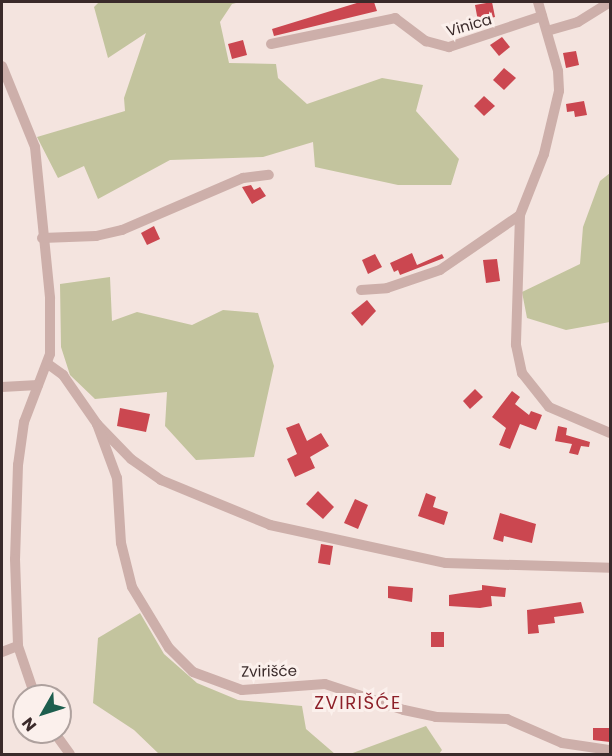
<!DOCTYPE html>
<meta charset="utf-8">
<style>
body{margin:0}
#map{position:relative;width:612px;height:756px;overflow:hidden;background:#f4e4df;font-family:Poppins,sans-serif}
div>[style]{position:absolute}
.green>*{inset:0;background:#c3c49e}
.building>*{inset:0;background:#cb4750}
.minor>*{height:10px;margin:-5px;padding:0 5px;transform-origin:5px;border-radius:5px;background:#cdafaa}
span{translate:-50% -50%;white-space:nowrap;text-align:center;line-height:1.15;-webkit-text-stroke:6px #fbf0ec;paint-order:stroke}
.street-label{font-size:15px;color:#3a2a2a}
.quarter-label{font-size:18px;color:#8d1f28;letter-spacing:1.5px}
.frame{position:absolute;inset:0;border:3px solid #3a2a2a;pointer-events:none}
.north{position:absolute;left:12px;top:684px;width:60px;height:60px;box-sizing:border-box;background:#fbf0ec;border:2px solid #aea19e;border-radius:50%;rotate:231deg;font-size:16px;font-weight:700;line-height:24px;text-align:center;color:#3a2a2a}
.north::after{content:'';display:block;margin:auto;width:21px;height:27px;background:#1d5e4e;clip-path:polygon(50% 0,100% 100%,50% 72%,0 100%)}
</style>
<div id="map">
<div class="green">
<div style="clip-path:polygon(99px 2px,240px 2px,232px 4px,220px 22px,229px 63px,276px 64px,278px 78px,307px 104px,382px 78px,423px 85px,416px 111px,459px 159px,451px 185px,398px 185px,315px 167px,313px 142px,263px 157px,170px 160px,98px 199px,84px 166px,58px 178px,37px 137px,125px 111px,124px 98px,146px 33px,108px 58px,94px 7px)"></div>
<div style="clip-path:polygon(610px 173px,610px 322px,566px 330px,527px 318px,522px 292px,580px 264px,583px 227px,600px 181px)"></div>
<div style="clip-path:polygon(110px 277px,112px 321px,137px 312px,192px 325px,223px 310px,258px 313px,274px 366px,254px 457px,196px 460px,165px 426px,167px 392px,95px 399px,70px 375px,61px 347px,60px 284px)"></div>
<div style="clip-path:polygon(140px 613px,164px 654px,197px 683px,238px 700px,302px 706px,306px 729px,335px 754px,159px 754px,134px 730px,93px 703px,98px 638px)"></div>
<div style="clip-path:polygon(426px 726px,442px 750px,439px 754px,350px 754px)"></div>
</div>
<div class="building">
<div style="clip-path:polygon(360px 2px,374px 2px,377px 11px,274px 36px,272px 29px)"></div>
<div style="clip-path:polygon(492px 2px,495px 17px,478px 21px,475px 5px)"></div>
<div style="clip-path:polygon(502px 37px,510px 47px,499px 56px,490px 45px)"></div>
<div style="clip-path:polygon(243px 40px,247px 55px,232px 59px,228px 44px)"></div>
<div style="clip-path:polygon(576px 51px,579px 65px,566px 68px,563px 53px)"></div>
<div style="clip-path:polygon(504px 68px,516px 78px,504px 90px,493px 80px)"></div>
<div style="clip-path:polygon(484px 96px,495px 106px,484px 116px,474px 106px)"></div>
<div style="clip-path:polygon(584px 101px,587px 115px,575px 117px,574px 111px,567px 112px,566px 104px)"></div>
<div style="clip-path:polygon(251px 185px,254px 190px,260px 187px,266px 196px,252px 204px,242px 187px)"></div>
<div style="clip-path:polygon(154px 226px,160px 239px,147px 245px,141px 233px)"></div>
<div style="clip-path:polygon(412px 253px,417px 265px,442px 254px,444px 258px,400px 275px,398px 270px,394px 272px,390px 263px)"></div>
<div style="clip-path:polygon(375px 254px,382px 267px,368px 274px,362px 260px)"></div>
<div style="clip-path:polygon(497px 259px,500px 281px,486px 283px,483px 260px)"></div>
<div style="clip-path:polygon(367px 300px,376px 311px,362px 326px,351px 313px)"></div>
<div style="clip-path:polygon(475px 389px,483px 397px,470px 409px,463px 401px)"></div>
<div style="clip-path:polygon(512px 391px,520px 397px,515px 404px,529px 415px,531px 411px,542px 415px,536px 430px,520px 424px,510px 449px,499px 445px,506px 428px,492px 417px)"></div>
<div style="clip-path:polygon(120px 408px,150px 414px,146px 432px,117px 426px)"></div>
<div style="clip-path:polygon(299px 423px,307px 441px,321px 433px,329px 446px,310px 457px,315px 468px,295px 477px,287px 459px,297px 454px,286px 428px)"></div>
<div style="clip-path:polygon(558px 426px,567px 428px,566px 435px,590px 442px,589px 447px,581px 446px,578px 455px,569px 453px,572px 444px,555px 441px)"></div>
<div style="clip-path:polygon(318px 491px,334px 507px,323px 519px,306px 504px)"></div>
<div style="clip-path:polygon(426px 493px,436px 497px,433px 507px,448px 512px,444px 525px,418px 516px)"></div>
<div style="clip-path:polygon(355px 499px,368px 505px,358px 529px,344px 523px)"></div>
<div style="clip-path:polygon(500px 513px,536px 524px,532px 543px,504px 536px,503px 542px,493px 539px)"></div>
<div style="clip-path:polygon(321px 544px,333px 546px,330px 565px,318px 563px)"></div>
<div style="clip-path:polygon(482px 585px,506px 588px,505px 597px,491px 596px,492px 606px,480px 608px,449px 606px,449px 595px,482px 590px)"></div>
<div style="clip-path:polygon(388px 586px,413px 588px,412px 602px,388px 598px)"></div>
<div style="clip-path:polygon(581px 602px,584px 613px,554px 617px,555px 623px,538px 625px,539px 633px,528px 634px,527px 610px)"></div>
<div style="clip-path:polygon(431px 632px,444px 632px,444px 647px,431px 647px)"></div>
<div style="clip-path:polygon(593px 728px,610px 728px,610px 742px,593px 740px)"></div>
</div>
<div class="minor">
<div style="left:538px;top:2px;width:72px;rotate:73.8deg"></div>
<div style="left:558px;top:71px;width:20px;rotate:87deg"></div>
<div style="left:559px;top:91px;width:65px;rotate:103.4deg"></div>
<div style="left:544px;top:154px;width:66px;rotate:111.5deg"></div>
<div style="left:520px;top:215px;width:130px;rotate:91.8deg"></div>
<div style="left:516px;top:345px;width:29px;rotate:78deg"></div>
<div style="left:522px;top:373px;width:43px;rotate:51.5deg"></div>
<div style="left:549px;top:407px;width:66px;rotate:23.1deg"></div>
<div style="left:547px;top:31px;width:32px;rotate:-16deg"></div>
<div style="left:578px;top:22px;width:38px;rotate:-32deg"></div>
<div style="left:271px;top:44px;width:127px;rotate:-11.8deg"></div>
<div style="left:395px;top:18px;width:39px;rotate:37deg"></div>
<div style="left:426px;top:41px;width:24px;rotate:15deg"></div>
<div style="left:449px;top:47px;width:98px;rotate:-18.4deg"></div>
<div style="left:2px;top:66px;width:87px;rotate:67.8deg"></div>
<div style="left:35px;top:147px;width:152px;rotate:84.3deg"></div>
<div style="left:50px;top:298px;width:56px;rotate:90deg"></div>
<div style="left:50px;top:354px;width:73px;rotate:110.9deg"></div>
<div style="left:24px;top:422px;width:43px;rotate:97.9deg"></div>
<div style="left:18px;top:465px;width:94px;rotate:91.8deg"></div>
<div style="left:15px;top:559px;width:87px;rotate:88deg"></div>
<div style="left:18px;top:646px;width:53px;rotate:71.2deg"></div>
<div style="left:42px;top:238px;width:54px;rotate:-2.1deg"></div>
<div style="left:96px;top:236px;width:27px;rotate:-13deg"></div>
<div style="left:122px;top:230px;width:132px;rotate:-23.3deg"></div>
<div style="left:243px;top:178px;width:26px;rotate:-7deg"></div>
<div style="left:361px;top:290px;width:26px;rotate:-4deg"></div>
<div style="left:387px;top:288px;width:56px;rotate:-18.8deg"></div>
<div style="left:440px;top:270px;width:97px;rotate:-34.5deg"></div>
<div style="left:48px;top:364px;width:19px;rotate:36deg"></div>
<div style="left:63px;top:375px;width:60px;rotate:55.2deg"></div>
<div style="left:97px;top:424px;width:49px;rotate:45.8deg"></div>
<div style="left:131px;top:459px;width:37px;rotate:35deg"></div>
<div style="left:161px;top:480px;width:118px;rotate:22.4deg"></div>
<div style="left:270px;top:525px;width:180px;rotate:12.2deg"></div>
<div style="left:446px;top:563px;width:164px;rotate:1.7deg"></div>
<div style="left:2px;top:387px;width:36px;rotate:-3deg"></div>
<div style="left:97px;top:424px;width:58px;rotate:69.7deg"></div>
<div style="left:117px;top:478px;width:65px;rotate:86.5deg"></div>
<div style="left:121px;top:543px;width:45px;rotate:76deg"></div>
<div style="left:132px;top:587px;width:71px;rotate:58.8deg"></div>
<div style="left:169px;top:648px;width:34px;rotate:45deg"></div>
<div style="left:193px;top:672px;width:52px;rotate:20.2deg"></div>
<div style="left:242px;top:690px;width:83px;rotate:-4.1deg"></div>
<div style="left:325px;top:684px;width:83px;rotate:18.2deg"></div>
<div style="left:404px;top:710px;width:33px;rotate:12deg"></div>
<div style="left:436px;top:717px;width:71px;rotate:1.6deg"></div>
<div style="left:507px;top:719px;width:60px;rotate:23.6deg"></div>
<div style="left:562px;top:743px;width:49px;rotate:8.3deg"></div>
<div style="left:2px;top:652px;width:17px;rotate:-21deg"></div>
<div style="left:54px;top:732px;width:27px;rotate:54deg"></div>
</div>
<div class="street-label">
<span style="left:469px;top:25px;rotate:-16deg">Vinica</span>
<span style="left:269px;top:671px;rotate:-1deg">Zvirišće</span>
</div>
<div class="quarter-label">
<span style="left:358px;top:703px">ZVIRIŠĆE</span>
</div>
<div class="frame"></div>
<div class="north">N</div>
</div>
